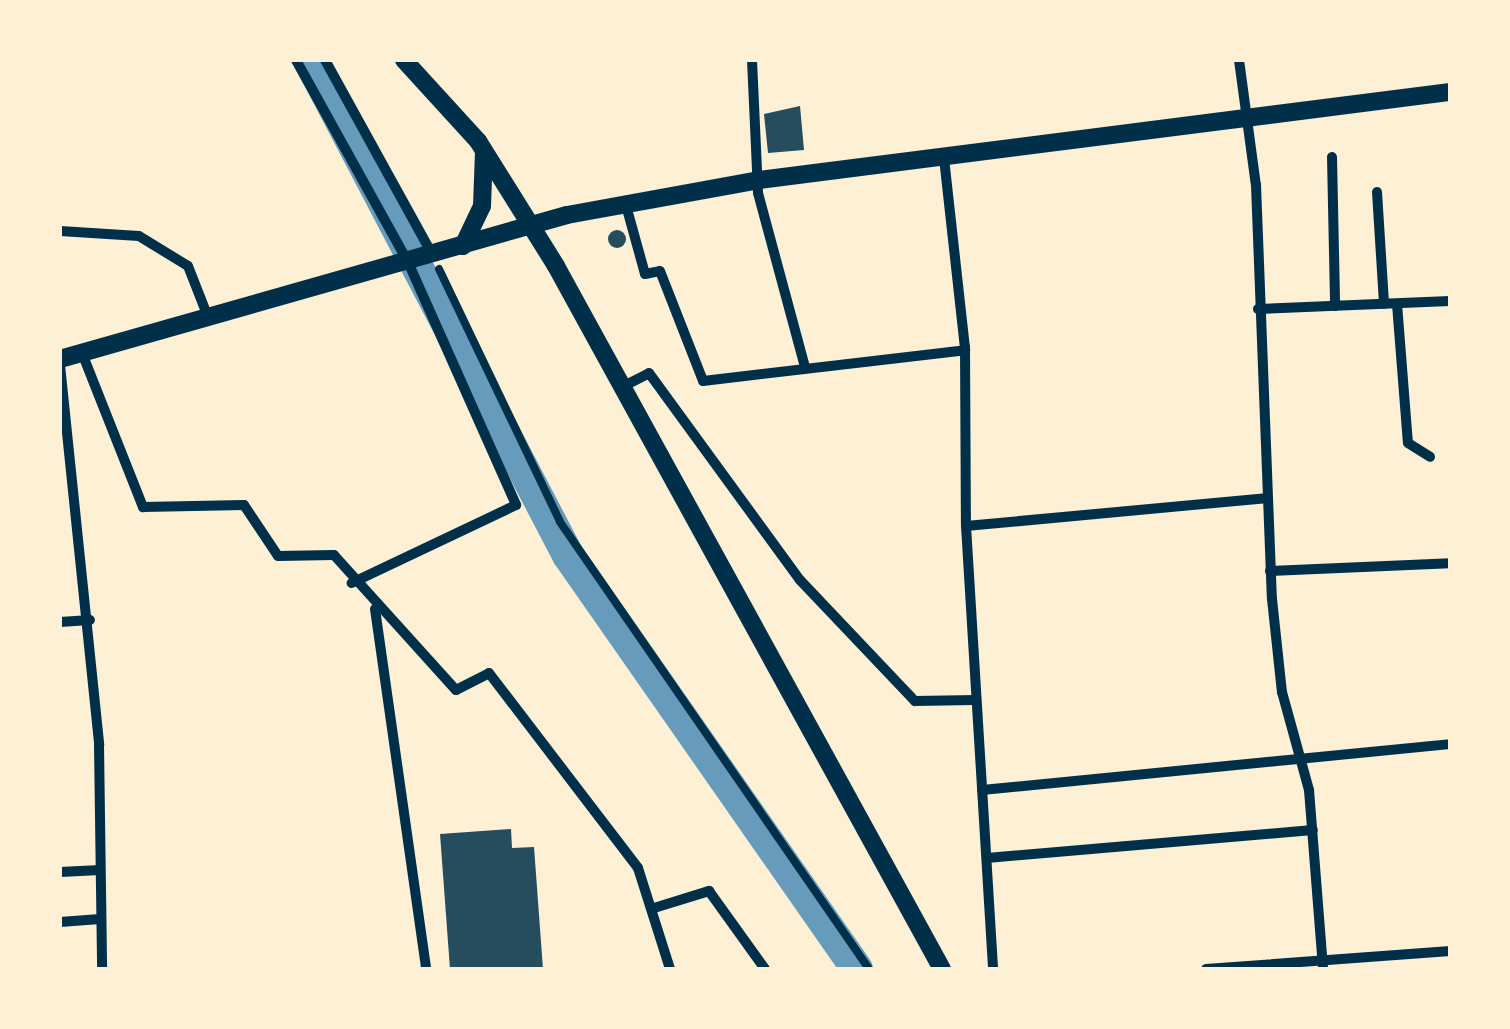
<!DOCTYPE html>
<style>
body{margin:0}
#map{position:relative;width:1510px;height:1029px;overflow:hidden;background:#fdf0d5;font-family:"Times New Roman",serif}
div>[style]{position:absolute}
.river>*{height:32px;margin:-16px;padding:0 16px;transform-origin:16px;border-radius:16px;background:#669bbc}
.building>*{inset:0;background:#264d5e}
.round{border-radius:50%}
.pedestrian>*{height:8px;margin:-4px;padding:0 4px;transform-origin:4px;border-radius:4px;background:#003049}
.minor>*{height:10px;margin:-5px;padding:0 5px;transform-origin:5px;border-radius:5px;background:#003049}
.primary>*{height:18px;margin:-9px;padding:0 9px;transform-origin:9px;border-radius:9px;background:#003049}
.trunk>*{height:18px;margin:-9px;padding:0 9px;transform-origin:9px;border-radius:9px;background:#003049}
span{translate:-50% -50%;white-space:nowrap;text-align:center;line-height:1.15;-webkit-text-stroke:10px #fdf0d5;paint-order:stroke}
.frame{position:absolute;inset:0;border:62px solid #fdf0d5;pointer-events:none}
</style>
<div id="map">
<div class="river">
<div style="left:309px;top:60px;width:559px;rotate:62.38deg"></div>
<div style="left:568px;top:555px;width:505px;rotate:55.08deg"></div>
</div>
<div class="building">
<div style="clip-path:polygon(800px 106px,804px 150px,768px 153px,764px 114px)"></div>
<div class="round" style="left:608px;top:230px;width:18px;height:18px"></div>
<div style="clip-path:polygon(511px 829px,512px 848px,534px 847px,543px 969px,450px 969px,440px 834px)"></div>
</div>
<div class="pedestrian">
<div style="left:439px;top:269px;width:280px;rotate:64.4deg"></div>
<div style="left:560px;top:522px;width:543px;rotate:55.34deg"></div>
</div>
<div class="minor">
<div style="left:296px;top:60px;width:231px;rotate:61deg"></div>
<div style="left:408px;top:262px;width:266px;rotate:66deg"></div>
<div style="left:516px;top:505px;width:182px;rotate:154.6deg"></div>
<div style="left:325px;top:60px;width:222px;rotate:61.1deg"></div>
<div style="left:752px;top:60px;width:133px;rotate:87.4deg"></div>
<div style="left:758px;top:193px;width:180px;rotate:74.9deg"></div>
<div style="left:1239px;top:60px;width:126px;rotate:82.3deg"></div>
<div style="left:1256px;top:185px;width:414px;rotate:87.8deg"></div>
<div style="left:1272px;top:599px;width:94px;rotate:83.9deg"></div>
<div style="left:1282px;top:692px;width:102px;rotate:74.6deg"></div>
<div style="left:1309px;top:790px;width:180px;rotate:85.5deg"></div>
<div style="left:1332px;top:157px;width:149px;rotate:88.8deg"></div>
<div style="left:944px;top:158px;width:190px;rotate:83.7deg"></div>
<div style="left:965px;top:347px;width:179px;rotate:89.7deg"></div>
<div style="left:966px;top:526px;width:444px;rotate:86.5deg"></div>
<div style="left:1377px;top:192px;width:112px;rotate:86.4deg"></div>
<div style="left:627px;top:209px;width:67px;rotate:74.5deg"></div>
<div style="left:645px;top:274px;width:15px;rotate:-11deg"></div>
<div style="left:660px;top:271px;width:118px;rotate:68.6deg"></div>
<div style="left:703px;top:381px;width:264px;rotate:-6.7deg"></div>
<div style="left:60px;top:231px;width:79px;rotate:3.6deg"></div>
<div style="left:139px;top:236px;width:57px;rotate:31.5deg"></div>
<div style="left:188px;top:266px;width:55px;rotate:68.6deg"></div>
<div style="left:1397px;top:304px;width:139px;rotate:85.5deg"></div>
<div style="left:1408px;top:443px;width:26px;rotate:32deg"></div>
<div style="left:1258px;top:309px;width:192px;rotate:-2.4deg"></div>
<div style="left:82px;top:353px;width:166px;rotate:68.4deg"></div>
<div style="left:143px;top:507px;width:101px;rotate:-1.1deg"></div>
<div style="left:244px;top:505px;width:61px;rotate:56.3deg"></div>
<div style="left:278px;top:556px;width:56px;rotate:-1deg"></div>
<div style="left:334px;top:555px;width:182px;rotate:47.9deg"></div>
<div style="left:456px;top:690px;width:37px;rotate:-27deg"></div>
<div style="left:489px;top:673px;width:245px;rotate:52.6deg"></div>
<div style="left:638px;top:868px;width:106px;rotate:72.4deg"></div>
<div style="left:60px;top:365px;width:382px;rotate:84.1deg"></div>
<div style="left:99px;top:745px;width:224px;rotate:89.2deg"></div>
<div style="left:624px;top:386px;width:28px;rotate:-27deg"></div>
<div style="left:649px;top:373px;width:256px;rotate:53.9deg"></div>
<div style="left:800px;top:580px;width:167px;rotate:46.5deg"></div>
<div style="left:915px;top:701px;width:60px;rotate:-1deg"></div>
<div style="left:966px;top:526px;width:301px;rotate:-5.3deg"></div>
<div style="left:1270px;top:571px;width:180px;rotate:-2.5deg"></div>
<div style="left:375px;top:609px;width:364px;rotate:81.9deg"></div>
<div style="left:60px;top:622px;width:30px;rotate:-4deg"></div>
<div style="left:982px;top:790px;width:470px;rotate:-5.6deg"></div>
<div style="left:987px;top:858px;width:327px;rotate:-4.9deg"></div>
<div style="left:60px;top:872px;width:40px;rotate:-2.9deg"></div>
<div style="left:654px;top:908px;width:58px;rotate:-17.2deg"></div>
<div style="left:709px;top:891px;width:96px;rotate:54.3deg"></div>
<div style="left:60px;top:922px;width:40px;rotate:-4.3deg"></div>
<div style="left:1206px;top:969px;width:245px;rotate:-4.2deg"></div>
</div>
<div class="primary">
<div style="left:463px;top:246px;width:44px;rotate:-64.6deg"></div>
<div style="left:482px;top:206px;width:55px;rotate:-87.9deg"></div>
<div style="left:60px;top:359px;width:527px;rotate:-15.86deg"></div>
<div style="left:567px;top:215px;width:195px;rotate:-10.3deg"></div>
<div style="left:759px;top:180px;width:697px;rotate:-7.26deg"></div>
</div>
<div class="trunk">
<div style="left:404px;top:60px;width:110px;rotate:47.6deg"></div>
<div style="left:478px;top:141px;width:147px;rotate:58deg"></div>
<div style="left:556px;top:266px;width:802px;rotate:61.23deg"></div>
</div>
<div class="frame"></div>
</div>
